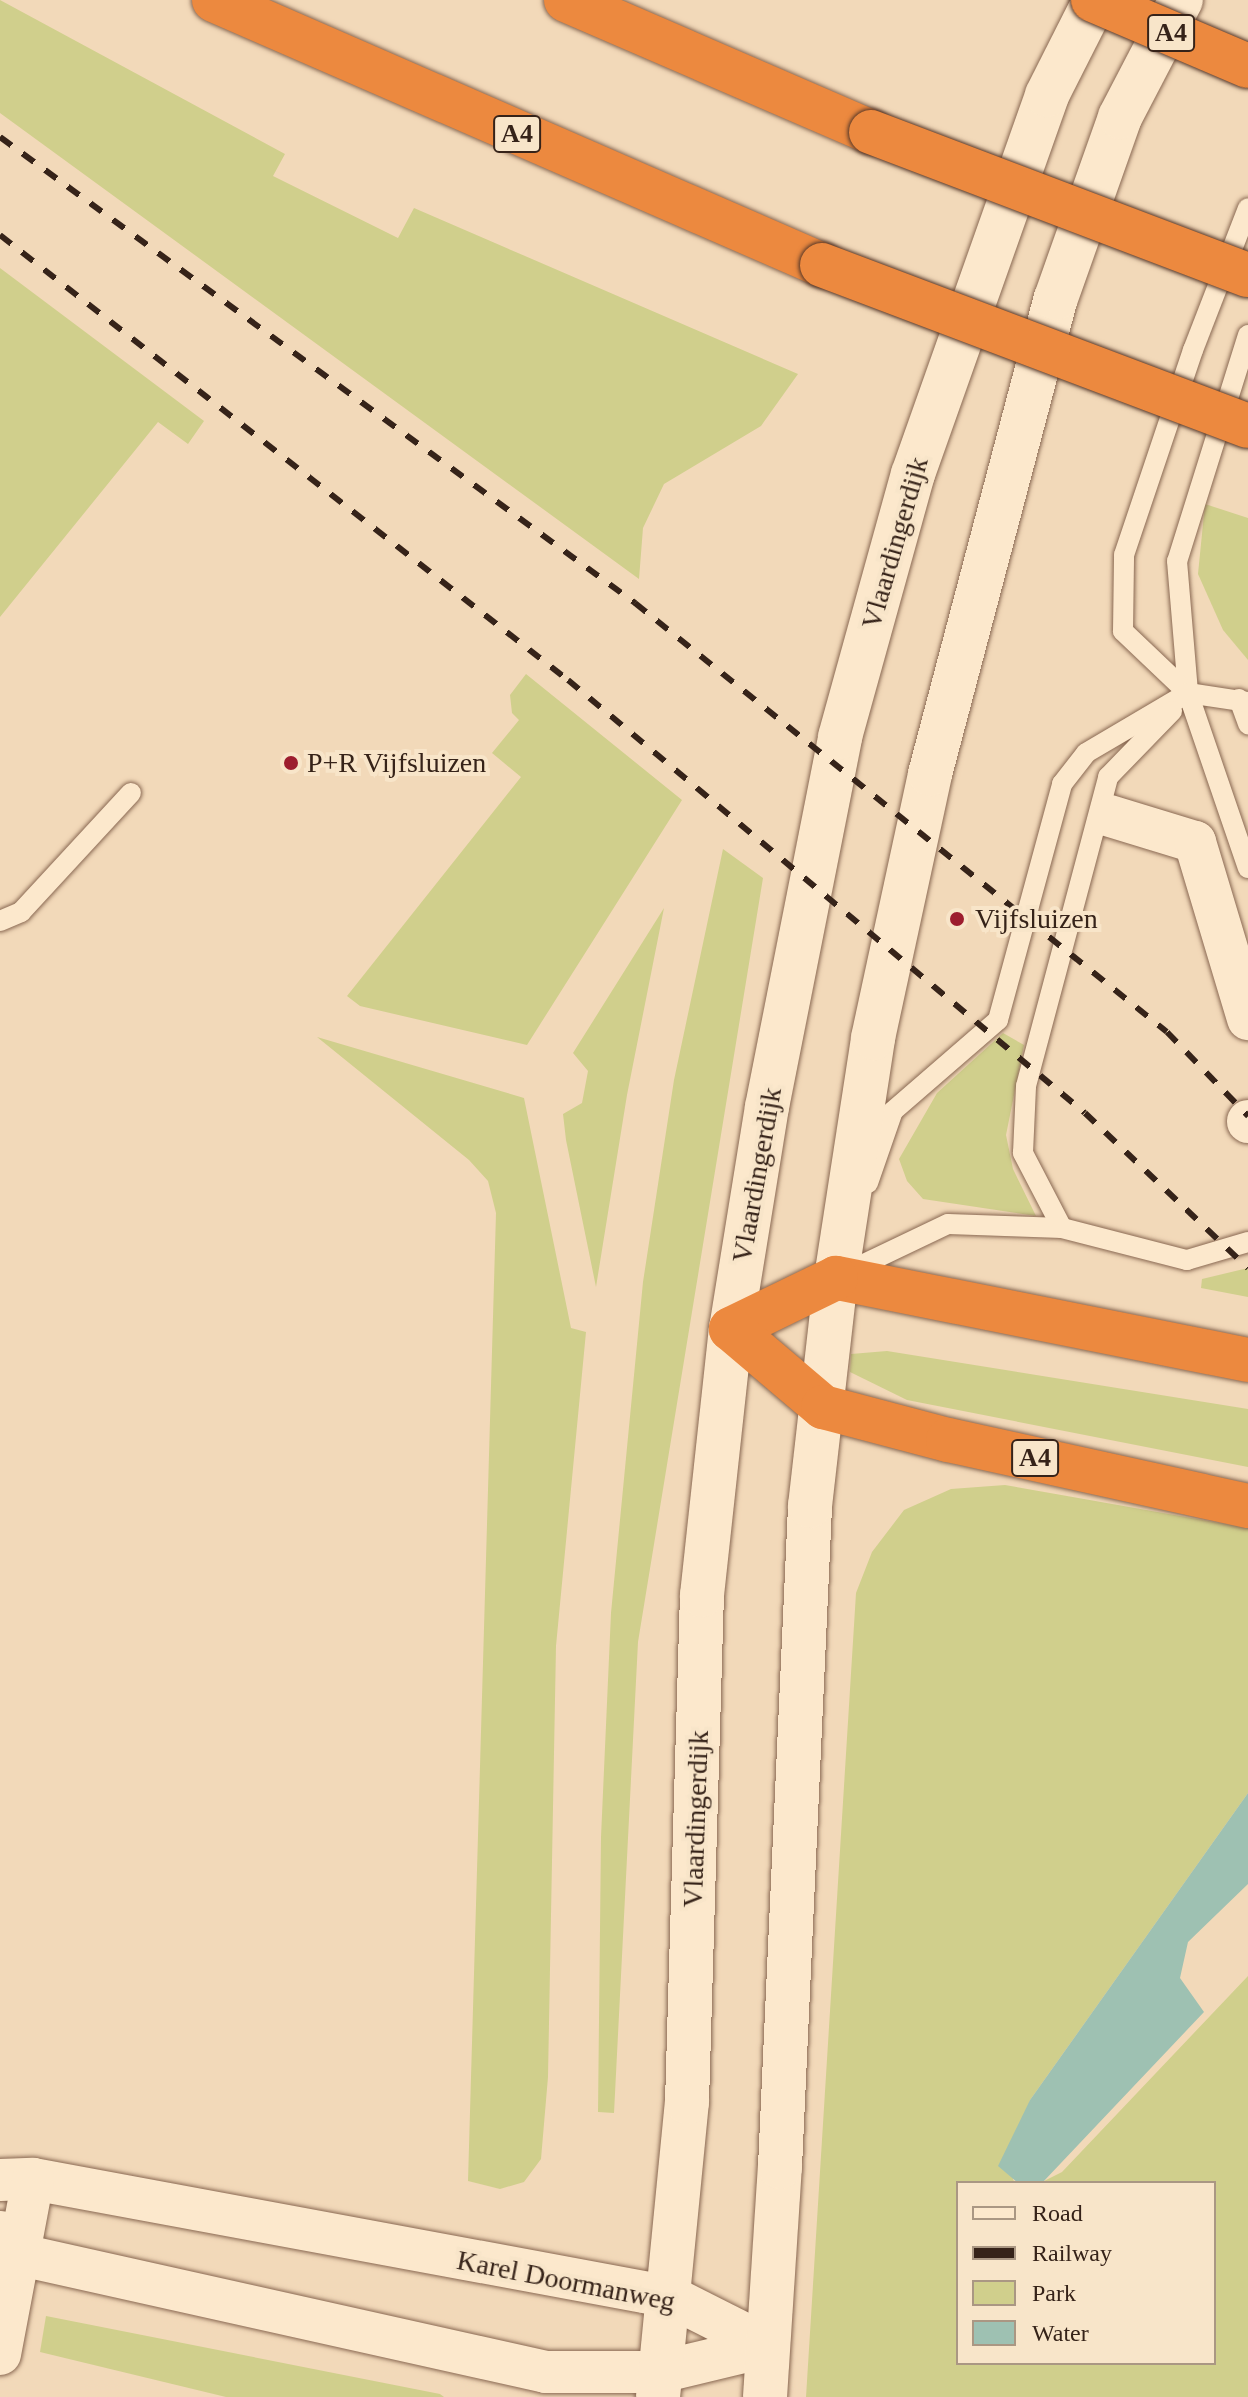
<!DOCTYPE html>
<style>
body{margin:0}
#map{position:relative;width:1248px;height:2397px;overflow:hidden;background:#f2d9b9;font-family:Georgia,serif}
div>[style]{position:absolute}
.green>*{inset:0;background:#d0cf8c}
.water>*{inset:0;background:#9ec1b2}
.roads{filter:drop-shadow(0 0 2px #896852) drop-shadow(0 0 2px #896852)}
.lane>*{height:20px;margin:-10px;padding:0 10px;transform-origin:10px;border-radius:10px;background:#fce8cc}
.street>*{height:42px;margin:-21px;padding:0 21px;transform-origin:21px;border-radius:21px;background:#fce8cc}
.secondary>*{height:44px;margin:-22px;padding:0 22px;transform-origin:22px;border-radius:22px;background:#fce8cc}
.highway>*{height:44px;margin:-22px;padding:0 22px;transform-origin:22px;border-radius:22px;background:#ec893f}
.rail>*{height:6px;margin-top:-3px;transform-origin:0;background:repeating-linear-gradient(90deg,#362319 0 14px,transparent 0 28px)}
.bridges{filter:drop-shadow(0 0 2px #563728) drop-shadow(0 0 2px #563728)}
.highway-bridge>*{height:44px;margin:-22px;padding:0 22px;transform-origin:22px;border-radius:22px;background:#ec893f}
.dots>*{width:22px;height:22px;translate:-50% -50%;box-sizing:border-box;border:4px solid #f8e5c9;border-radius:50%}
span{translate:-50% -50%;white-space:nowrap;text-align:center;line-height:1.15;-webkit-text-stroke:8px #f8e5c9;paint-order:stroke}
.shield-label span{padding:2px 6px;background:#f8e5c9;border:2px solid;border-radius:6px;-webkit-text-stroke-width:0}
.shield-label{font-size:26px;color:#362319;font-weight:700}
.street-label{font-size:28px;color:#362319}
.poi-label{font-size:28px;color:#362319}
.left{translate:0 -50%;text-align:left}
.legend{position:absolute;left:956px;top:2181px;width:260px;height:184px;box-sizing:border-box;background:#f8e5c9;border:2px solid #aa9783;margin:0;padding:10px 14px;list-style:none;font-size:24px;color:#362319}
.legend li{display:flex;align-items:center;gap:16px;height:40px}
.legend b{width:40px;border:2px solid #aa9783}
</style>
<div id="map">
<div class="green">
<div style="clip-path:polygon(0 0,285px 154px,273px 176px,398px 238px,414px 208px,798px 374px,761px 426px,664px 484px,643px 528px,639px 579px,0 113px)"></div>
<div style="clip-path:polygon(0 268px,204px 421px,188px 444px,158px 422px,0 617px)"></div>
<div style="clip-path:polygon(1205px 504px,1248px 518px,1248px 660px,1223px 630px,1198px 574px)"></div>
<div style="clip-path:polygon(526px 674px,682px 800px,527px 1045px,360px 1006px,347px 996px,521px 777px,492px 753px,519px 720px,512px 713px,510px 695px)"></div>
<div style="clip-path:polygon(723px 849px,763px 878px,638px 1642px,614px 2113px,598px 2112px,601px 1837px,611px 1613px,643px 1282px,674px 1080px)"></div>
<div style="clip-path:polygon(664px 908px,627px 1095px,596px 1287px,566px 1140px,563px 1114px,582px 1103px,588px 1071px,573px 1053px)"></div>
<div style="clip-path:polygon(1003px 1033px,1024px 1045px,1006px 1135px,1013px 1169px,1036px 1216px,923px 1199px,907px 1181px,899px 1159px,937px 1093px)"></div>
<div style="clip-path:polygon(317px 1037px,524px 1098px,571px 1328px,586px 1332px,556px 1646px,548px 2077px,541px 2159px,524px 2182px,500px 2189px,468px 2181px,496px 1213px,488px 1181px,469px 1160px)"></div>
<div style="clip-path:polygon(1248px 1268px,1248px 1297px,1201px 1288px,1202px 1279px)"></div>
<div style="clip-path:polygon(887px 1351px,1248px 1409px,1248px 1467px,907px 1400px,850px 1372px,851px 1354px)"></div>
<div style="clip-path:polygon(1005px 1485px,1248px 1528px,1248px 1793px,1030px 2100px,1013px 2180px,1018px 2183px,958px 2183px,958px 2363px,1214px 2363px,1214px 2183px,1040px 2183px,1062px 2172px,1248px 1976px,1248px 2397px,806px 2397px,856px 1593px,872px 1552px,904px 1510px,951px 1489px)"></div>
<div style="clip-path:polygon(46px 2316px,440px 2394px,444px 2397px,226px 2397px,40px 2352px)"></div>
</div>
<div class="water">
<div style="clip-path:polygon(1248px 1793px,1248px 1884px,1188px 1942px,1180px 1978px,1204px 2012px,1043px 2182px,1018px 2183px,998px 2166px,1030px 2100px)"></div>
</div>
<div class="roads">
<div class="lane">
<div style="left:1248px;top:335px;width:237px;rotate:107.4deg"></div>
<div style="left:1177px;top:561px;width:132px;rotate:85.2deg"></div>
<div style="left:1188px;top:693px;width:185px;rotate:71.1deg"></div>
<div style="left:1188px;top:693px;width:90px;rotate:-136.4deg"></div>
<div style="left:1123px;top:631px;width:76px;rotate:-89.2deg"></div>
<div style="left:1124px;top:555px;width:216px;rotate:-71.4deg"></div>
<div style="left:1193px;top:350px;width:152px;rotate:-68.8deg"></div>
<div style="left:1239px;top:699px;width:27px;rotate:70deg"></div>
<div style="left:0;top:921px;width:23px;rotate:-23deg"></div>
<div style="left:21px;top:912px;width:162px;rotate:-47.3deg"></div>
<div style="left:868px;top:1183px;width:76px;rotate:-70.9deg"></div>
<div style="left:893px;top:1111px;width:139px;rotate:-40.9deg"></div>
<div style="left:998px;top:1020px;width:245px;rotate:-74.8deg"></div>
<div style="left:1062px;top:784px;width:39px;rotate:-52deg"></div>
<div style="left:1086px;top:753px;width:118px;rotate:-30.5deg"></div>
<div style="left:1188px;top:693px;width:61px;rotate:8.5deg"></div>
<div style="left:1062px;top:1228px;width:85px;rotate:-117.5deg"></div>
<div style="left:1023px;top:1153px;width:67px;rotate:-87.4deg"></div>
<div style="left:1026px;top:1086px;width:320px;rotate:-75.1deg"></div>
<div style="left:1108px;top:777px;width:92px;rotate:-45.9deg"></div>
<div style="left:843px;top:1274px;width:116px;rotate:-25.5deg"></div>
<div style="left:948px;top:1224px;width:114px;rotate:2deg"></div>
<div style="left:1062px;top:1228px;width:129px;rotate:14.4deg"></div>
<div style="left:1187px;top:1260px;width:64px;rotate:-16.4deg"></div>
</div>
<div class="street">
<div style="left:1110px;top:816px;width:89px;rotate:17deg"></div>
<div style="left:1195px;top:842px;width:185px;rotate:73.3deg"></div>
<div style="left:1248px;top:1122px;width:1px;rotate:-90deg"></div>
<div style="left:0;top:2180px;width:33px;rotate:-2deg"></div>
<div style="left:33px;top:2179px;width:649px;rotate:10.48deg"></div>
<div style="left:671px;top:2297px;width:109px;rotate:26.8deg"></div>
<div style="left:0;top:2232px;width:31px;rotate:48deg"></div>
<div style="left:21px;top:2255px;width:538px;rotate:12.56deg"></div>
<div style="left:546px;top:2372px;width:114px"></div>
<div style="left:660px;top:2372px;width:111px;rotate:-13.5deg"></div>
<div style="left:0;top:2354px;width:178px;rotate:-79.3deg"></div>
</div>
<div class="secondary">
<div style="left:658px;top:2397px;width:296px;rotate:-84.4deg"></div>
<div style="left:687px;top:2102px;width:507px;rotate:-88.31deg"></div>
<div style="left:702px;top:1595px;width:268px;rotate:-83.8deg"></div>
<div style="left:731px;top:1329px;width:225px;rotate:-80.8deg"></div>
<div style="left:767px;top:1107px;width:377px;rotate:-78.8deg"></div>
<div style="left:840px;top:737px;width:273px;rotate:-74.5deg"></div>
<div style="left:913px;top:474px;width:402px;rotate:-70.5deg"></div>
<div style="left:1047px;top:95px;width:106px;rotate:-63.2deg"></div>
<div style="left:765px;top:2397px;width:230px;rotate:-86.3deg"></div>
<div style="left:780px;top:2167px;width:662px;rotate:-87.4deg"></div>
<div style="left:810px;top:1506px;width:229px;rotate:-83.5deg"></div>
<div style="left:836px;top:1278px;width:243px;rotate:-81.2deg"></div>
<div style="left:873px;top:1038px;width:270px;rotate:-77.8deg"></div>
<div style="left:930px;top:774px;width:492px;rotate:-75.2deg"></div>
<div style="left:1056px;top:298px;width:192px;rotate:-70.5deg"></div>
<div style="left:1120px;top:117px;width:132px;rotate:-62.5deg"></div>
</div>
<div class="highway">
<div style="left:214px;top:0;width:663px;rotate:23.55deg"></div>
<div style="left:566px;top:0;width:332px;rotate:23.4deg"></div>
<div style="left:1248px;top:1360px;width:420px;rotate:-168.7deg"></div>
<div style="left:836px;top:1278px;width:117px;rotate:154.1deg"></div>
<div style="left:731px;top:1329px;width:121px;rotate:40.3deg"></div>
<div style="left:823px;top:1407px;width:129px;rotate:14.8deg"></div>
<div style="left:948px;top:1440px;width:307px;rotate:12.4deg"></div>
</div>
</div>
<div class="rail">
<div style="left:0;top:137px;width:788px;rotate:36.27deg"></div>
<div style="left:635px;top:603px;width:683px;rotate:38.88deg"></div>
<div style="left:1167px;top:1032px;width:117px;rotate:46deg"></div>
<div style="left:0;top:235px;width:722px;rotate:38.08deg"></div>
<div style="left:568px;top:680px;width:674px;rotate:39.95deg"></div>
<div style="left:1085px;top:1113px;width:225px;rotate:43.6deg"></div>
</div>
<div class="bridges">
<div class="highway-bridge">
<div style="left:1093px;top:0;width:168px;rotate:23.1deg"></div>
<div style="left:871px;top:132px;width:403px;rotate:20.8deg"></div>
<div style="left:822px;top:265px;width:455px;rotate:20.7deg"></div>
</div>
</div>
<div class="dots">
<div style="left:291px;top:763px;background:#9d1d2e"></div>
<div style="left:957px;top:919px;background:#9d1d2e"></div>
</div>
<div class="shield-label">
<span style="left:1171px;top:33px">A4</span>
<span style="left:517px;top:134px">A4</span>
<span style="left:1035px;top:1458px">A4</span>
</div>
<div class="street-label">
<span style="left:895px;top:543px;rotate:-74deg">Vlaardingerdijk</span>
<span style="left:757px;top:1175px;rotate:-80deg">Vlaardingerdijk</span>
<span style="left:696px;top:1819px;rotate:-88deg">Vlaardingerdijk</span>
<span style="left:566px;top:2281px;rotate:11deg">Karel Doormanweg</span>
</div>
<div class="poi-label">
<span class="left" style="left:307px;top:763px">P+R Vijfsluizen</span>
<span class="left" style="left:975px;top:919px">Vijfsluizen</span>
</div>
<ul class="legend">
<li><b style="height:10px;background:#fce8cc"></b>Road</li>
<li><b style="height:10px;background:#362319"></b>Railway</li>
<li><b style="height:22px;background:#d0cf8c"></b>Park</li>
<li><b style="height:22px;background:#9ec1b2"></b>Water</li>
</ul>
</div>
